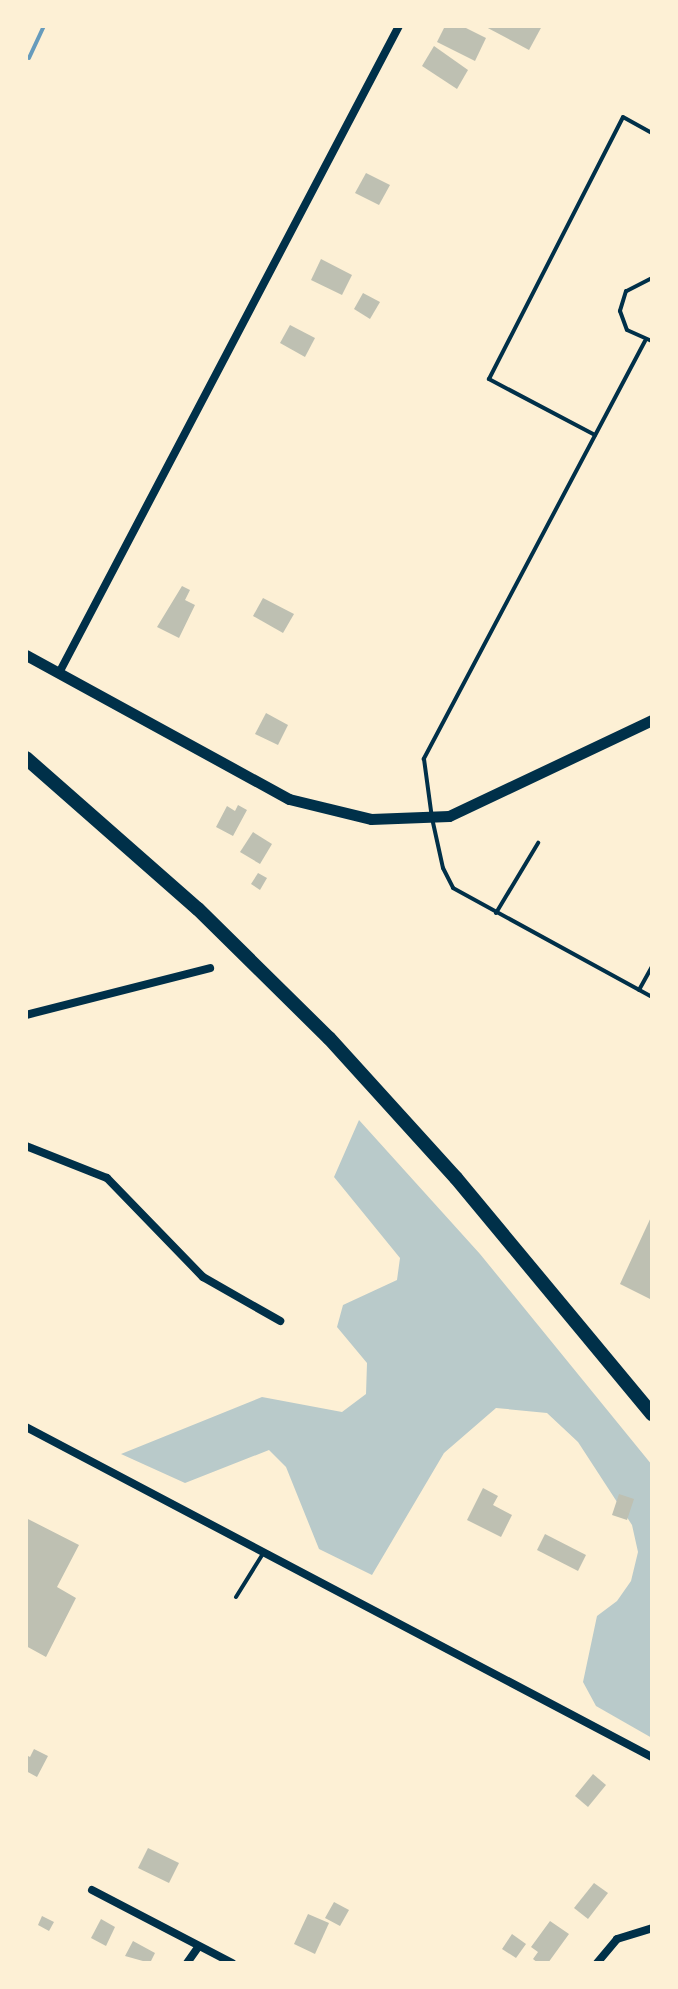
<!DOCTYPE html>
<style>
body{margin:0}
#map{position:relative;width:678px;height:1989px;overflow:hidden;background:#fdf0d5;font-family:Raleway,sans-serif}
div>[style]{position:absolute}
.green>*{inset:0;background:#b9caca}
.stream>*{height:4px;margin:-2px;padding:0 2px;transform-origin:2px;border-radius:2px;background:#669bbc}
.building>*{inset:0;background:#bec0b2}
.service>*{height:4px;margin:-2px;padding:0 2px;transform-origin:2px;border-radius:2px;background:#003049}
.minor>*{height:8px;margin:-4px;padding:0 4px;transform-origin:4px;border-radius:4px;background:#003049}
.tertiary>*{height:11px;margin:-5.5px;padding:0 5.5px;transform-origin:5.5px;border-radius:5.5px;background:#003049}
.trunk>*{height:14px;margin:-7px;padding:0 7px;transform-origin:7px;border-radius:7px;background:#003049}
span{translate:-50% -50%;white-space:nowrap;text-align:center;line-height:1.15;-webkit-text-stroke:7px #fdf0d5;paint-order:stroke}
.frame{position:absolute;inset:0;border:28px solid #fdf0d5;pointer-events:none}
</style>
<div id="map">
<div class="green">
<div style="clip-path:polygon(359px 1120px,480px 1254px,652px 1465px,652px 1738px,596px 1706px,583px 1682px,597px 1616px,617px 1601px,631px 1581px,638px 1552px,632px 1525px,578px 1442px,547px 1413px,496px 1408px,444px 1453px,372px 1575px,319px 1549px,286px 1467px,269px 1450px,185px 1483px,121px 1454px,262px 1397px,342px 1412px,366px 1394px,367px 1363px,337px 1327px,343px 1305px,397px 1280px,400px 1258px,334px 1177px)"></div>
</div>
<div class="stream">
<div style="left:29px;top:58px;width:35px;rotate:-65deg"></div>
</div>
<div class="building">
<div style="clip-path:polygon(445px 26px,462px 26px,486px 38px,475px 61px,437px 42px)"></div>
<div style="clip-path:polygon(484px 26px,542px 26px,529px 50px)"></div>
<div style="clip-path:polygon(434px 46px,468px 70px,457px 89px,422px 66px)"></div>
<div style="clip-path:polygon(366px 173px,390px 185px,379px 205px,355px 193px)"></div>
<div style="clip-path:polygon(321px 259px,352px 275px,342px 295px,311px 280px)"></div>
<div style="clip-path:polygon(363px 293px,380px 302px,370px 319px,354px 309px)"></div>
<div style="clip-path:polygon(290px 325px,315px 338px,305px 357px,280px 343px)"></div>
<div style="clip-path:polygon(182px 586px,190px 590px,185px 600px,195px 605px,179px 638px,157px 627px)"></div>
<div style="clip-path:polygon(263px 598px,294px 614px,283px 633px,253px 616px)"></div>
<div style="clip-path:polygon(266px 713px,288px 725px,278px 745px,255px 734px)"></div>
<div style="clip-path:polygon(238px 805px,247px 810px,233px 836px,216px 827px,227px 806px,235px 811px)"></div>
<div style="clip-path:polygon(253px 832px,272px 844px,260px 864px,240px 852px)"></div>
<div style="clip-path:polygon(258px 873px,267px 878px,260px 890px,251px 884px)"></div>
<div style="clip-path:polygon(652px 1215px,652px 1300px,620px 1284px)"></div>
<div style="clip-path:polygon(483px 1488px,498px 1496px,493px 1505px,512px 1515px,501px 1537px,467px 1520px)"></div>
<div style="clip-path:polygon(619px 1494px,634px 1499px,627px 1520px,612px 1515px)"></div>
<div style="clip-path:polygon(26px 1518px,79px 1545px,57px 1587px,76px 1598px,46px 1657px,26px 1646px)"></div>
<div style="clip-path:polygon(545px 1534px,586px 1555px,578px 1571px,537px 1550px)"></div>
<div style="clip-path:polygon(34px 1749px,48px 1756px,37px 1777px,26px 1771px,26px 1755px,30px 1757px)"></div>
<div style="clip-path:polygon(593px 1774px,606px 1785px,588px 1807px,575px 1796px)"></div>
<div style="clip-path:polygon(148px 1848px,179px 1863px,169px 1883px,138px 1868px)"></div>
<div style="clip-path:polygon(594px 1883px,608px 1893px,588px 1919px,574px 1908px)"></div>
<div style="clip-path:polygon(334px 1902px,349px 1910px,340px 1926px,325px 1918px)"></div>
<div style="clip-path:polygon(308px 1914px,329px 1923px,315px 1954px,294px 1944px)"></div>
<div style="clip-path:polygon(42px 1916px,54px 1922px,49px 1931px,38px 1925px)"></div>
<div style="clip-path:polygon(101px 1919px,115px 1927px,106px 1946px,91px 1938px)"></div>
<div style="clip-path:polygon(550px 1921px,569px 1934px,548px 1963px,538px 1963px,533px 1959px,538px 1952px,531px 1947px)"></div>
<div style="clip-path:polygon(512px 1934px,526px 1944px,516px 1958px,502px 1949px)"></div>
<div style="clip-path:polygon(133px 1941px,155px 1953px,150px 1963px,125px 1956px)"></div>
</div>
<div class="service">
<div style="left:652px;top:278px;width:29px;rotate:153deg"></div>
<div style="left:626px;top:291px;width:21px;rotate:107deg"></div>
<div style="left:620px;top:311px;width:20px;rotate:70deg"></div>
<div style="left:627px;top:330px;width:27px;rotate:24deg"></div>
<div style="left:645px;top:341px;width:473px;rotate:117.9deg"></div>
<div style="left:424px;top:759px;width:60px;rotate:82.3deg"></div>
<div style="left:432px;top:818px;width:51px;rotate:77.6deg"></div>
<div style="left:443px;top:868px;width:22px;rotate:63deg"></div>
<div style="left:453px;top:888px;width:227px;rotate:28.7deg"></div>
<div style="left:595px;top:435px;width:120px;rotate:-152.2deg"></div>
<div style="left:489px;top:379px;width:294px;rotate:-62.9deg"></div>
<div style="left:623px;top:117px;width:33px;rotate:29deg"></div>
<div style="left:496px;top:913px;width:82px;rotate:-59deg"></div>
<div style="left:639px;top:990px;width:26px;rotate:-61deg"></div>
<div style="left:236px;top:1597px;width:53px;rotate:-58.1deg"></div>
</div>
<div class="minor">
<div style="left:59px;top:673px;width:731px;rotate:-62.28deg"></div>
<div style="left:26px;top:1015px;width:190px;rotate:-14.3deg"></div>
<div style="left:26px;top:1146px;width:87px;rotate:21.6deg"></div>
<div style="left:107px;top:1178px;width:138px;rotate:45.9deg"></div>
<div style="left:203px;top:1277px;width:89px;rotate:29.7deg"></div>
<div style="left:26px;top:1427px;width:708px;rotate:27.8deg"></div>
<div style="left:92px;top:1890px;width:158px;rotate:27.5deg"></div>
<div style="left:187px;top:1963px;width:19px;rotate:-55deg"></div>
<div style="left:597px;top:1963px;width:31px;rotate:-50deg"></div>
<div style="left:617px;top:1939px;width:37px;rotate:-17deg"></div>
</div>
<div class="tertiary">
<div style="left:26px;top:655px;width:300px;rotate:28.7deg"></div>
<div style="left:289px;top:799px;width:84px;rotate:13.7deg"></div>
<div style="left:371px;top:819px;width:78px;rotate:-2.2deg"></div>
<div style="left:449px;top:816px;width:225px;rotate:-25.3deg"></div>
</div>
<div class="trunk">
<div style="left:26px;top:758px;width:229px;rotate:41.3deg"></div>
<div style="left:198px;top:909px;width:184px;rotate:44.6deg"></div>
<div style="left:329px;top:1038px;width:189px;rotate:47.8deg"></div>
<div style="left:456px;top:1178px;width:307px;rotate:50.3deg"></div>
</div>
<div class="frame"></div>
</div>
